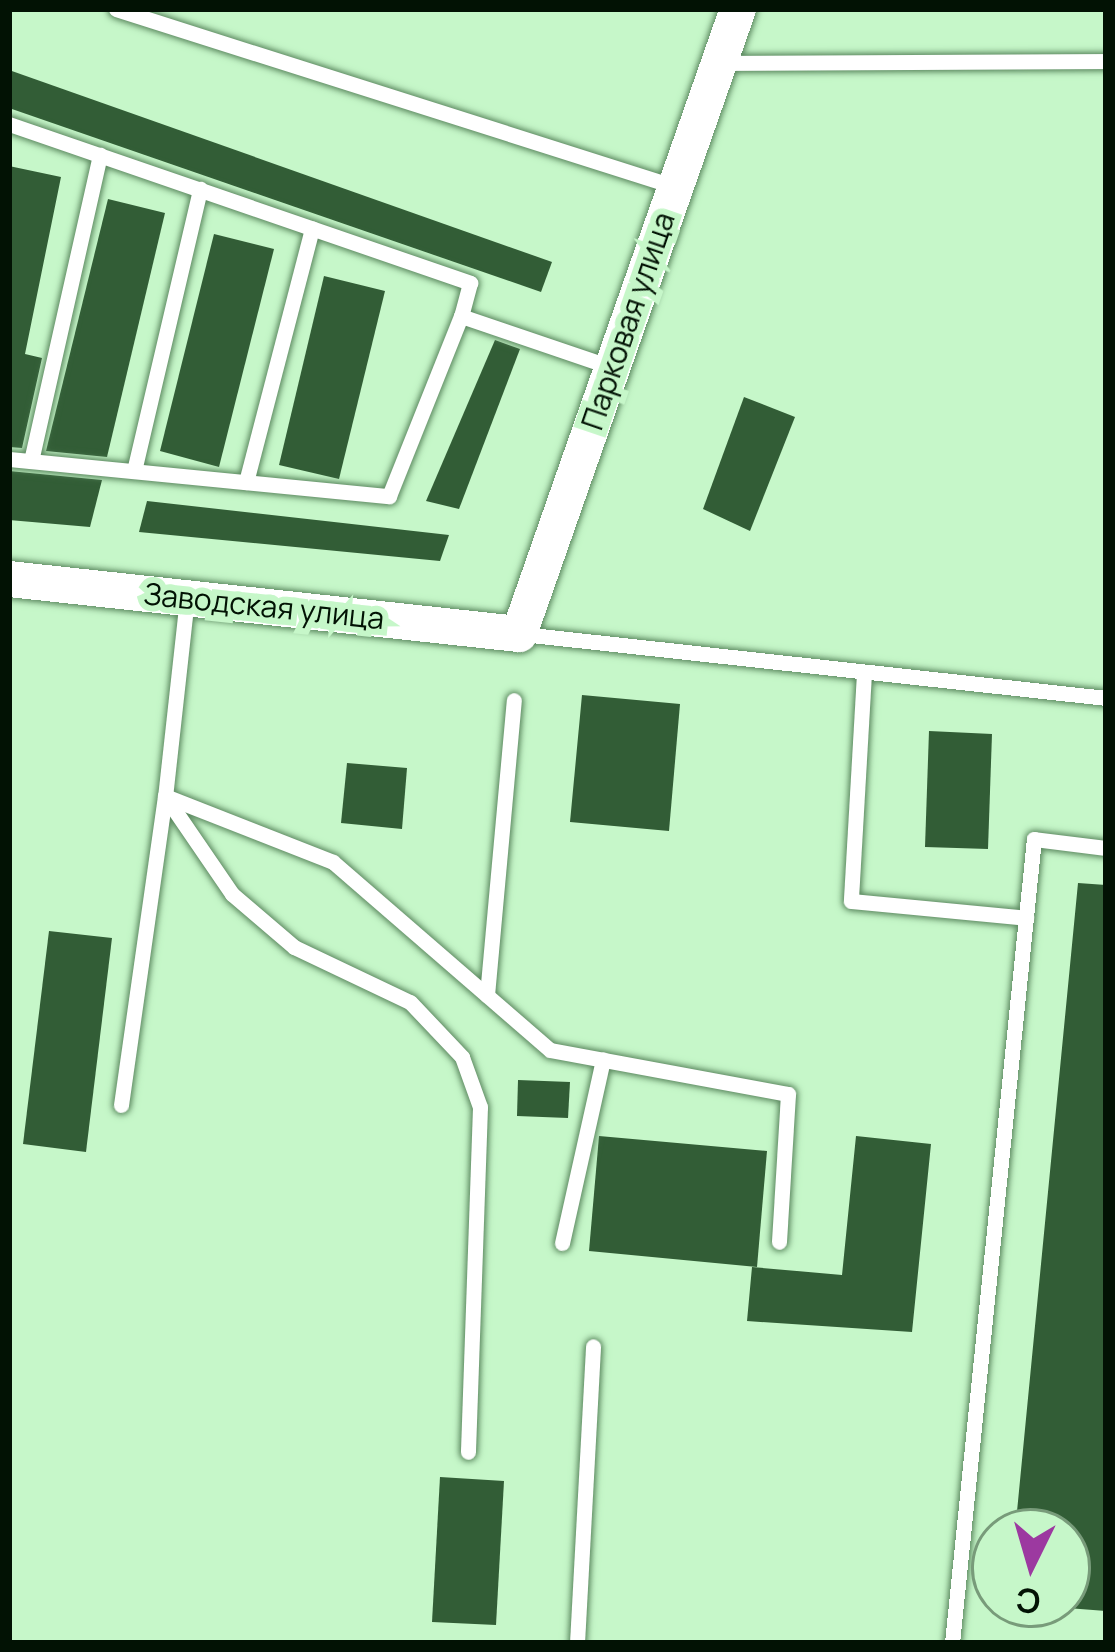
<!DOCTYPE html>
<meta charset="utf-8">
<style>
body{margin:0}
#map{position:relative;width:1115px;height:1652px;overflow:hidden;background:#c6f7c9;font-family:Manrope,sans-serif}
div>[style]{position:absolute}
.building>*{inset:0;background:#325d36}
.roads{filter:drop-shadow(0 0 3px #5c8960) drop-shadow(0 0 3px #5c8960)}
.service>*{height:15px;margin:-7.5px;padding:0 7.5px;transform-origin:7.5px;border-radius:7.5px;background:#fff}
.tertiary>*{height:36px;margin:-18px;padding:0 18px;transform-origin:18px;border-radius:18px;background:#fff}
span{translate:-50% -50%;white-space:nowrap;text-align:center;line-height:1.15;-webkit-text-stroke:12px #c6f7c9;paint-order:stroke}
.street-label{font-size:30px;color:#021204}
.frame{position:absolute;inset:0;border:12px solid #021204;pointer-events:none}
.north{position:absolute;left:971px;top:1508px;width:120px;height:120px;box-sizing:border-box;background:#c6f7c9;border:3px solid #789b7a;border-radius:50%;rotate:185deg;font-size:33px;font-weight:700;line-height:48px;text-align:center;color:#021204}
.north::after{content:'';display:block;margin:auto;width:42px;height:54px;background:#9c39a0;clip-path:polygon(50% 0,100% 100%,50% 72%,0 100%)}
</style>
<div id="map">
<div class="building">
<div style="clip-path:polygon(9px 70px,552px 262px,541px 292px,9px 108px)"></div>
<div style="clip-path:polygon(9px 166px,61px 177px,25px 354px,42px 358px,22px 448px,9px 447px)"></div>
<div style="clip-path:polygon(108px 199px,165px 213px,107px 457px,46px 451px)"></div>
<div style="clip-path:polygon(214px 234px,274px 249px,219px 467px,160px 451px)"></div>
<div style="clip-path:polygon(324px 276px,385px 291px,339px 479px,279px 465px)"></div>
<div style="clip-path:polygon(495px 340px,520px 349px,459px 509px,426px 501px)"></div>
<div style="clip-path:polygon(744px 397px,795px 417px,750px 531px,703px 509px)"></div>
<div style="clip-path:polygon(9px 471px,102px 480px,90px 527px,9px 520px)"></div>
<div style="clip-path:polygon(147px 501px,334px 522px,449px 535px,440px 561px,139px 532px)"></div>
<div style="clip-path:polygon(582px 695px,680px 704px,669px 831px,570px 822px)"></div>
<div style="clip-path:polygon(929px 731px,992px 734px,988px 849px,925px 847px)"></div>
<div style="clip-path:polygon(347px 763px,407px 768px,402px 829px,341px 823px)"></div>
<div style="clip-path:polygon(1078px 883px,1106px 885px,1106px 1611px,1067px 1608px,1067px 1532px,1015px 1532px)"></div>
<div style="clip-path:polygon(49px 931px,112px 938px,86px 1152px,23px 1144px)"></div>
<div style="clip-path:polygon(518px 1080px,570px 1082px,568px 1118px,517px 1116px)"></div>
<div style="clip-path:polygon(599px 1136px,767px 1151px,757px 1267px,589px 1251px)"></div>
<div style="clip-path:polygon(856px 1136px,931px 1144px,912px 1332px,747px 1321px,752px 1267px,842px 1275px)"></div>
<div style="clip-path:polygon(440px 1477px,504px 1481px,496px 1625px,432px 1622px)"></div>
</div>
<div class="roads">
<div class="service">
<div style="left:116px;top:9px;width:584px;rotate:17.63deg"></div>
<div style="left:720px;top:63px;width:386px;rotate:-0.3deg"></div>
<div style="left:9px;top:124px;width:488px;rotate:19deg"></div>
<div style="left:470px;top:283px;width:34px;rotate:105deg"></div>
<div style="left:461px;top:316px;width:158px;rotate:18.8deg"></div>
<div style="left:9px;top:459px;width:382px;rotate:5.6deg"></div>
<div style="left:389px;top:496px;width:194px;rotate:-68.2deg"></div>
<div style="left:31px;top:461px;width:314px;rotate:-77.3deg"></div>
<div style="left:134px;top:471px;width:290px;rotate:-76.8deg"></div>
<div style="left:246px;top:482px;width:262px;rotate:-75.4deg"></div>
<div style="left:187px;top:598px;width:199px;rotate:96.3deg"></div>
<div style="left:165px;top:796px;width:180px;rotate:21.4deg"></div>
<div style="left:333px;top:862px;width:287px;rotate:40.9deg"></div>
<div style="left:550px;top:1050px;width:242px;rotate:10.5deg"></div>
<div style="left:788px;top:1094px;width:148px;rotate:93.5deg"></div>
<div style="left:522px;top:634px;width:587px;rotate:6.25deg"></div>
<div style="left:864px;top:673px;width:228px;rotate:93.3deg"></div>
<div style="left:851px;top:901px;width:176px;rotate:5.5deg"></div>
<div style="left:487px;top:995px;width:296px;rotate:-84.8deg"></div>
<div style="left:121px;top:1105px;width:312px;rotate:-81.9deg"></div>
<div style="left:165px;top:796px;width:119px;rotate:55.6deg"></div>
<div style="left:232px;top:894px;width:82px;rotate:40.5deg"></div>
<div style="left:294px;top:947px;width:128px;rotate:25.4deg"></div>
<div style="left:410px;top:1002px;width:76px;rotate:46.6deg"></div>
<div style="left:462px;top:1057px;width:53px;rotate:70.2deg"></div>
<div style="left:480px;top:1107px;width:345px;rotate:92deg"></div>
<div style="left:562px;top:1243px;width:188px;rotate:-77.4deg"></div>
<div style="left:577px;top:1643px;width:297px;rotate:-86.9deg"></div>
<div style="left:952px;top:1643px;width:808px;rotate:-84.18deg"></div>
<div style="left:1034px;top:839px;width:73px;rotate:7.1deg"></div>
</div>
<div class="tertiary">
<div style="left:9px;top:579px;width:513px;rotate:6.16deg"></div>
<div style="left:519px;top:634px;width:662px;rotate:-70.69deg"></div>
</div>
</div>
<div class="street-label">
<span style="left:628px;top:321px;rotate:-71deg">Парковая улица</span>
<span style="left:264px;top:606px;rotate:6deg">Заводская улица</span>
</div>
<div class="frame"></div>
<div class="north">С</div>
</div>
